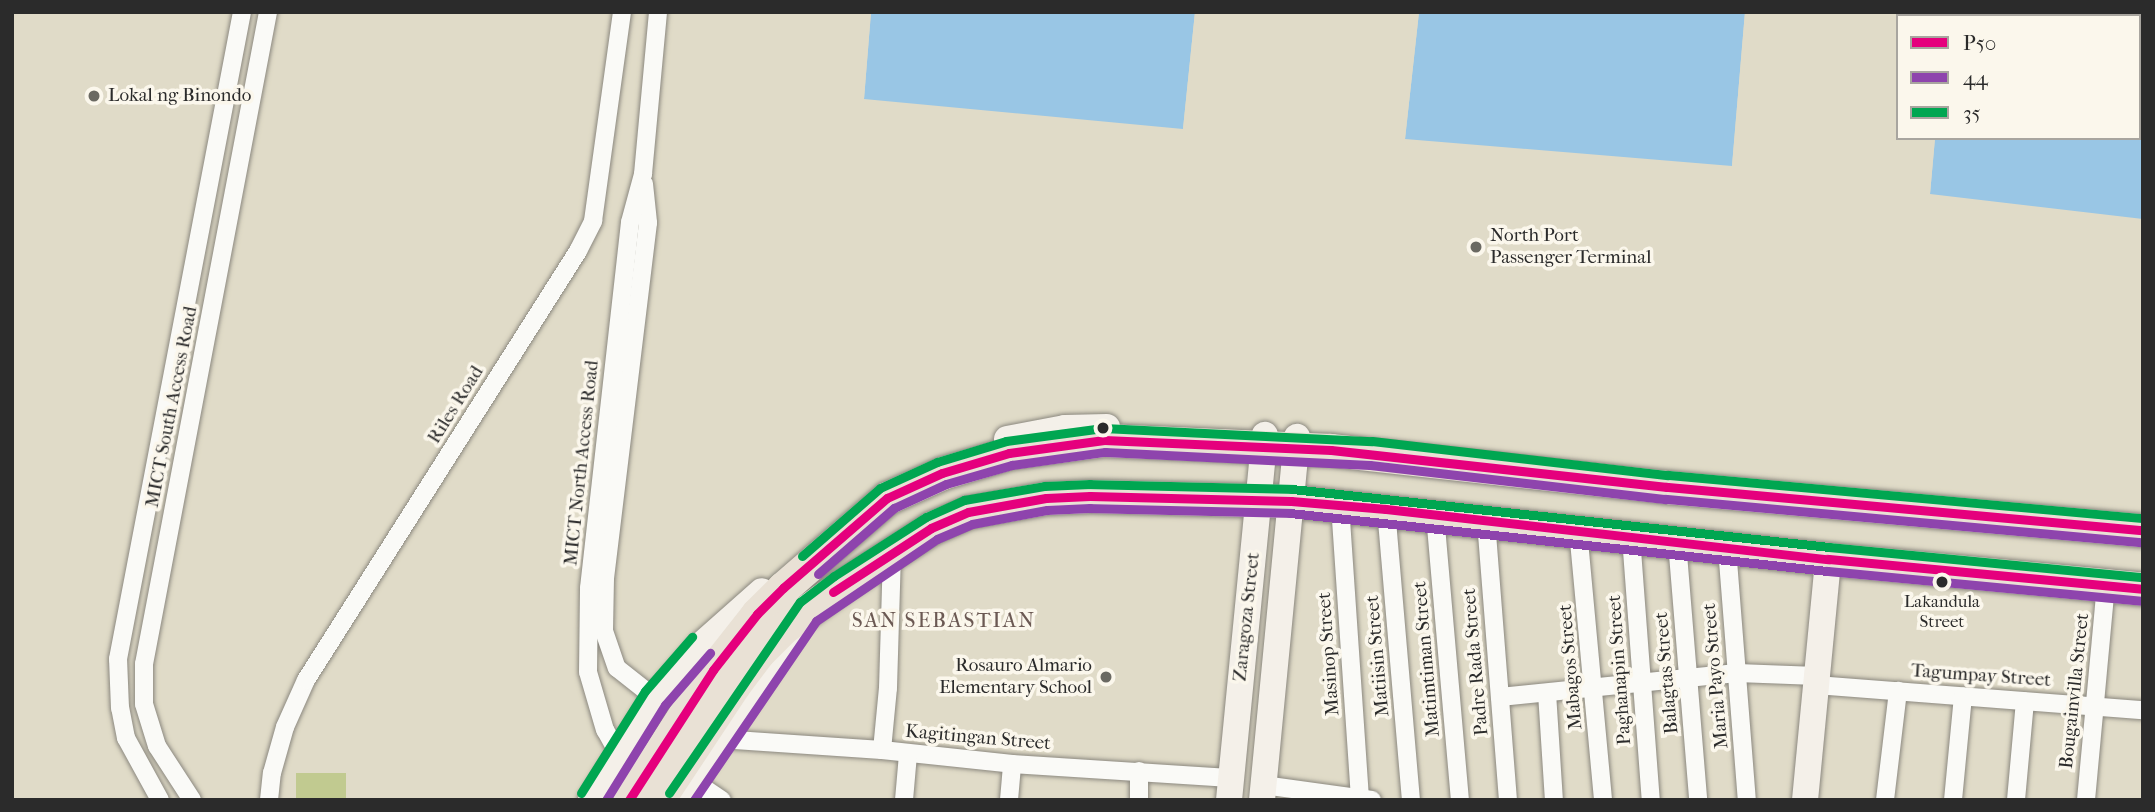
<!DOCTYPE html>
<style>
body{margin:0}
#map{position:relative;width:2155px;height:812px;overflow:hidden;background:#e0dbc8;font-family:"IM FELL French Canon",serif}
div>[style]{position:absolute}
.green>*{inset:0;background:#c1ca90}
.water>*{inset:0;background:#99c6e5}
.pier>*{inset:0;background:#e0dbc8}
.roads{filter:drop-shadow(0 0 2px #8b887f) drop-shadow(0 0 2px #8b887f)}
.street>*{height:18px;margin:-9px;padding:0 9px;transform-origin:9px;border-radius:9px;background:#fafaf7}
.secondary>*{height:26px;margin:-13px;padding:0 13px;transform-origin:13px;border-radius:13px;background:#f4f0e9}
.highway>*{height:33px;margin:-16.5px;padding:0 16.5px;transform-origin:16.5px;border-radius:16.5px;background:#e9e1d5}
.bus-1>*{height:9px;margin:-4.5px;padding:0 4.5px;transform-origin:4.5px;border-radius:4.5px;background:#e5007d}
.bus-2>*{height:9px;margin:-4.5px;padding:0 4.5px;transform-origin:4.5px;border-radius:4.5px;background:#8e44ad}
.bus-3>*{height:9px;margin:-4.5px;padding:0 4.5px;transform-origin:4.5px;border-radius:4.5px;background:#00a651}
.dots>*{width:19px;height:19px;translate:-50% -50%;box-sizing:border-box;border:4px solid #fbf7ec;border-radius:50%}
span{translate:-50% -50%;white-space:nowrap;text-align:center;line-height:1.15;-webkit-text-stroke:7px #fbf7ec;paint-order:stroke}
.bus-label{font-size:17px;color:#2b2b2b}
.poi-label{font-size:19px;color:#2b2b2b}
.left{translate:0 -50%;text-align:left}
.right{translate:-100% -50%;text-align:right}
.street-label{font-size:19px;color:#2b2b2b}
.neighbourhood-label{font-size:21px;color:#6b5953;letter-spacing:2px}
.frame{position:absolute;inset:0;border:14px solid #2b2b2b;pointer-events:none}
.legend{position:absolute;left:1896px;top:14px;width:245px;height:126px;box-sizing:border-box;background:#fbf7ec;border:2px solid #a8a59f;margin:0;padding:9px 12px;list-style:none;font-size:21px;color:#2b2b2b}
.legend li{display:flex;align-items:center;gap:14px;height:35px}
.legend b{width:35px;border:2px solid #a8a59f}
</style>
<div id="map">
<div class="green">
<div style="clip-path:polygon(296px 773px,346px 773px,346px 800px,296px 800px)"></div>
</div>
<div class="water">
<div style="clip-path:polygon(871px 12px,1195px 12px,1183px 129px,864px 99px)"></div>
<div style="clip-path:polygon(1419px 12px,1745px 12px,1732px 166px,1405px 139px)"></div>
<div style="clip-path:polygon(1945px 12px,2143px 12px,2143px 219px,1930px 194px,1935px 138px,2139px 138px,2139px 16px,1945px 16px)"></div>
</div>
<div class="pier">
<div style="clip-path:polygon(868px 12px,871px 12px,864px 99px,860px 100px)"></div>
<div style="clip-path:polygon(1195px 12px,1199px 12px,1186px 129px,1183px 129px)"></div>
<div style="clip-path:polygon(1416px 12px,1419px 12px,1405px 139px,1401px 139px)"></div>
<div style="clip-path:polygon(1745px 12px,1749px 13px,1736px 166px,1732px 166px)"></div>
<div style="clip-path:polygon(1931px 138px,1935px 138px,1930px 194px,1927px 194px)"></div>
</div>
<div class="roads">
<div class="street">
<div style="left:644px;top:184px;width:39px;rotate:84deg"></div>
<div style="left:648px;top:223px;width:358px;rotate:96.9deg"></div>
<div style="left:605px;top:578px;width:53px;rotate:91.1deg"></div>
<div style="left:604px;top:631px;width:39px;rotate:71deg"></div>
<div style="left:617px;top:668px;width:48px;rotate:38.3deg"></div>
<div style="left:1340px;top:505px;width:296px;rotate:86.1deg"></div>
<div style="left:1386px;top:509px;width:292px;rotate:85.1deg"></div>
<div style="left:1435px;top:515px;width:286px;rotate:85deg"></div>
<div style="left:1486px;top:521px;width:280px;rotate:85.5deg"></div>
<div style="left:1578px;top:530px;width:271px;rotate:84.7deg"></div>
<div style="left:1631px;top:537px;width:264px;rotate:85.7deg"></div>
<div style="left:1677px;top:542px;width:259px;rotate:85.3deg"></div>
<div style="left:1727px;top:548px;width:253px;rotate:85.5deg"></div>
<div style="left:1816px;top:685px;width:328px;rotate:4.4deg"></div>
<div style="left:1547px;top:693px;width:107px;rotate:86.3deg"></div>
<div style="left:1500px;top:697px;width:238px;rotate:-5.8deg"></div>
<div style="left:1737px;top:673px;width:80px;rotate:2.1deg"></div>
<div style="left:720px;top:739px;width:162px;rotate:3.9deg"></div>
<div style="left:882px;top:750px;width:131px;rotate:6.1deg"></div>
<div style="left:1012px;top:764px;width:219px;rotate:3.7deg"></div>
<div style="left:882px;top:750px;width:62px;rotate:-84.5deg"></div>
<div style="left:888px;top:688px;width:135px;rotate:-88.3deg"></div>
<div style="left:618px;top:753px;width:26px;rotate:-119deg"></div>
<div style="left:605px;top:730px;width:60px;rotate:-106.3deg"></div>
<div style="left:588px;top:672px;width:84px;rotate:-89.3deg"></div>
<div style="left:589px;top:588px;width:368px;rotate:-83.6deg"></div>
<div style="left:630px;top:222px;width:50px;rotate:-74.8deg"></div>
<div style="left:643px;top:174px;width:163px;rotate:-84.7deg"></div>
<div style="left:692px;top:780px;width:36px;rotate:34deg"></div>
<div style="left:1263px;top:785px;width:110px;rotate:7.8deg"></div>
<div style="left:160px;top:800px;width:71px;rotate:-118.7deg"></div>
<div style="left:126px;top:738px;width:31px;rotate:-101deg"></div>
<div style="left:120px;top:708px;width:49px;rotate:-92.3deg"></div>
<div style="left:118px;top:659px;width:659px;rotate:-79.15deg"></div>
<div style="left:192px;top:800px;width:64px;rotate:-122.9deg"></div>
<div style="left:157px;top:746px;width:44px;rotate:-107.2deg"></div>
<div style="left:144px;top:704px;width:40px;rotate:-90deg"></div>
<div style="left:144px;top:664px;width:664px;rotate:-79.23deg"></div>
<div style="left:269px;top:800px;width:27px;rotate:-84deg"></div>
<div style="left:272px;top:773px;width:48px;rotate:-74.2deg"></div>
<div style="left:285px;top:727px;width:51px;rotate:-65.9deg"></div>
<div style="left:306px;top:680px;width:508px;rotate:-57.62deg"></div>
<div style="left:578px;top:251px;width:34px;rotate:-63deg"></div>
<div style="left:593px;top:221px;width:211px;rotate:-82.1deg"></div>
<div style="left:904px;top:800px;width:46px;rotate:-85deg"></div>
<div style="left:1009px;top:800px;width:36px;rotate:-85deg"></div>
<div style="left:1139px;top:800px;width:29px;rotate:-90deg"></div>
<div style="left:1885px;top:800px;width:110px;rotate:-83.2deg"></div>
<div style="left:1953px;top:800px;width:104px;rotate:-84.5deg"></div>
<div style="left:2016px;top:800px;width:99px;rotate:-84.8deg"></div>
<div style="left:2086px;top:800px;width:215px;rotate:-84.7deg"></div>
</div>
<div class="secondary">
<div style="left:1007px;top:439px;width:59px;rotate:-10.7deg"></div>
<div style="left:1065px;top:428px;width:42px;rotate:-1.4deg"></div>
<div style="left:591px;top:800px;width:120px;rotate:-57.9deg"></div>
<div style="left:655px;top:698px;width:70px;rotate:-49deg"></div>
<div style="left:701px;top:645px;width:81px;rotate:-41.5deg"></div>
<div style="left:679px;top:800px;width:202px;rotate:-55.9deg"></div>
<div style="left:1229px;top:800px;width:367px;rotate:-84.4deg"></div>
<div style="left:1262px;top:800px;width:365px;rotate:-84.5deg"></div>
<div style="left:1805px;top:800px;width:242px;rotate:-84.5deg"></div>
</div>
<div class="highway">
<div style="left:629px;top:800px;width:155px;rotate:-57.1deg"></div>
<div style="left:713px;top:670px;width:71px;rotate:-51.8deg"></div>
<div style="left:757px;top:614px;width:37px;rotate:-45deg"></div>
<div style="left:783px;top:588px;width:138px;rotate:-40.9deg"></div>
<div style="left:887px;top:498px;width:60px;rotate:-24.4deg"></div>
<div style="left:942px;top:473px;width:70px;rotate:-16.6deg"></div>
<div style="left:1009px;top:453px;width:96px;rotate:-7.8deg"></div>
<div style="left:1104px;top:440px;width:227px;rotate:2.5deg"></div>
<div style="left:1331px;top:450px;width:338px;rotate:6.3deg"></div>
<div style="left:1667px;top:487px;width:478px;rotate:5.2deg"></div>
<div style="left:658px;top:800px;width:138px;rotate:-56.5deg"></div>
<div style="left:734px;top:685px;width:40px;rotate:-53deg"></div>
<div style="left:758px;top:653px;width:35px;rotate:-45deg"></div>
<div style="left:783px;top:628px;width:72px;rotate:-35.9deg"></div>
<div style="left:841px;top:586px;width:107px;rotate:-32.8deg"></div>
<div style="left:931px;top:528px;width:40px;rotate:-23.4deg"></div>
<div style="left:968px;top:512px;width:79px;rotate:-10.2deg"></div>
<div style="left:1046px;top:498px;width:44px;rotate:-2.6deg"></div>
<div style="left:1090px;top:496px;width:201px;rotate:1.4deg"></div>
<div style="left:1291px;top:501px;width:540px;rotate:6.16deg"></div>
<div style="left:1828px;top:559px;width:316px;rotate:5.4deg"></div>
</div>
</div>
<div class="bus-1">
<div style="left:833px;top:592px;width:117px;rotate:-33.1deg"></div>
<div style="left:931px;top:528px;width:40px;rotate:-23.4deg"></div>
<div style="left:968px;top:512px;width:79px;rotate:-10.2deg"></div>
<div style="left:1046px;top:498px;width:44px;rotate:-2.6deg"></div>
<div style="left:1090px;top:496px;width:201px;rotate:1.4deg"></div>
<div style="left:1291px;top:501px;width:95px;rotate:4.8deg"></div>
<div style="left:1386px;top:509px;width:445px;rotate:6.5deg"></div>
<div style="left:1828px;top:559px;width:316px;rotate:5.4deg"></div>
<div style="left:629px;top:800px;width:155px;rotate:-57.1deg"></div>
<div style="left:713px;top:670px;width:71px;rotate:-51.8deg"></div>
<div style="left:757px;top:614px;width:37px;rotate:-45deg"></div>
<div style="left:783px;top:588px;width:138px;rotate:-40.9deg"></div>
<div style="left:887px;top:498px;width:60px;rotate:-24.4deg"></div>
<div style="left:942px;top:473px;width:70px;rotate:-16.6deg"></div>
<div style="left:1009px;top:453px;width:96px;rotate:-7.8deg"></div>
<div style="left:1104px;top:440px;width:227px;rotate:2.5deg"></div>
<div style="left:1331px;top:450px;width:338px;rotate:6.3deg"></div>
<div style="left:1667px;top:487px;width:478px;rotate:5.2deg"></div>
</div>
<div class="bus-2">
<div style="left:818px;top:574px;width:101px;rotate:-41deg"></div>
<div style="left:894px;top:508px;width:57px;rotate:-24.8deg"></div>
<div style="left:946px;top:484px;width:69px;rotate:-16.1deg"></div>
<div style="left:1012px;top:465px;width:94px;rotate:-8deg"></div>
<div style="left:1105px;top:452px;width:265px;rotate:2.8deg"></div>
<div style="left:1370px;top:465px;width:298px;rotate:6.6deg"></div>
<div style="left:1666px;top:499px;width:478px;rotate:5.2deg"></div>
<div style="left:606px;top:800px;width:112px;rotate:-58.2deg"></div>
<div style="left:665px;top:705px;width:69px;rotate:-49.1deg"></div>
<div style="left:694px;top:800px;width:217px;rotate:-55.7deg"></div>
<div style="left:816px;top:621px;width:146px;rotate:-34.1deg"></div>
<div style="left:937px;top:539px;width:38px;rotate:-23deg"></div>
<div style="left:972px;top:524px;width:76px;rotate:-10.6deg"></div>
<div style="left:1047px;top:510px;width:43px;rotate:-2.7deg"></div>
<div style="left:1090px;top:508px;width:200px;rotate:1.4deg"></div>
<div style="left:1290px;top:513px;width:540px;rotate:6.16deg"></div>
<div style="left:1827px;top:571px;width:316px;rotate:5.4deg"></div>
</div>
<div class="bus-3">
<div style="left:802px;top:556px;width:103px;rotate:-41.1deg"></div>
<div style="left:880px;top:488px;width:63px;rotate:-24.5deg"></div>
<div style="left:937px;top:462px;width:72px;rotate:-16.9deg"></div>
<div style="left:1006px;top:441px;width:98px;rotate:-7.6deg"></div>
<div style="left:1103px;top:428px;width:269px;rotate:2.8deg"></div>
<div style="left:1372px;top:441px;width:298px;rotate:6.6deg"></div>
<div style="left:1668px;top:475px;width:477px;rotate:5.2deg"></div>
<div style="left:581px;top:793px;width:120px;rotate:-57.9deg"></div>
<div style="left:645px;top:691px;width:72px;rotate:-49deg"></div>
<div style="left:669px;top:793px;width:232px;rotate:-55.6deg"></div>
<div style="left:800px;top:602px;width:43px;rotate:-37.4deg"></div>
<div style="left:834px;top:576px;width:109px;rotate:-32.7deg"></div>
<div style="left:926px;top:517px;width:42px;rotate:-24.1deg"></div>
<div style="left:964px;top:500px;width:81px;rotate:-9.9deg"></div>
<div style="left:1044px;top:486px;width:46px;rotate:-2.5deg"></div>
<div style="left:1090px;top:484px;width:202px;rotate:1.4deg"></div>
<div style="left:1292px;top:489px;width:540px;rotate:6.16deg"></div>
<div style="left:1829px;top:547px;width:315px;rotate:5.5deg"></div>
</div>
<div class="dots">
<div style="left:94px;top:96px;background:#6a6962"></div>
<div style="left:1476px;top:247px;background:#6a6962"></div>
<div style="left:1103px;top:428px;background:#2b2b2b"></div>
<div style="left:1942px;top:582px;background:#2b2b2b"></div>
<div style="left:1106px;top:677px;background:#6a6962"></div>
</div>
<div class="bus-label">
<span style="left:1942px;top:612px">Lakandula<br>Street</span>
</div>
<div class="poi-label">
<span class="left" style="left:108px;top:96px">Lokal ng Binondo</span>
<span class="left" style="left:1490px;top:247px">North Port<br>Passenger Terminal</span>
<span class="right" style="left:1092px;top:677px">Rosauro Almario<br>Elementary School</span>
</div>
<div class="street-label">
<span style="left:456px;top:405px;rotate:-58deg">Riles Road</span>
<span style="left:172px;top:407px;rotate:-79deg">MICT South Access Road</span>
<span style="left:582px;top:463px;rotate:-84deg">MICT North Access Road</span>
<span style="left:1247px;top:617px;rotate:-84deg">Zaragoza Street</span>
<span style="left:1329px;top:654px;rotate:-94deg">Masinop Street</span>
<span style="left:1378px;top:656px;rotate:-95deg">Matiisin Street</span>
<span style="left:1427px;top:659px;rotate:-95deg">Matimtiman Street</span>
<span style="left:1476px;top:662px;rotate:-95deg">Padre Rada Street</span>
<span style="left:1571px;top:667px;rotate:-95deg">Mabagos Street</span>
<span style="left:1620px;top:670px;rotate:-94deg">Paghanapin Street</span>
<span style="left:1667px;top:673px;rotate:-95deg">Balagtas Street</span>
<span style="left:1716px;top:676px;rotate:-95deg">Maria Payo Street</span>
<span style="left:1981px;top:676px;rotate:4deg">Tagumpay Street</span>
<span style="left:2075px;top:691px;rotate:-84deg">Bougainvilla Street</span>
<span style="left:978px;top:738px;rotate:5deg">Kagitingan Street</span>
</div>
<div class="neighbourhood-label">
<span style="left:944px;top:620px">SAN SEBASTIAN</span>
</div>
<div class="frame"></div>
<ul class="legend">
<li><b style="height:9px;background:#e5007d"></b>P50</li>
<li><b style="height:9px;background:#8e44ad"></b>44</li>
<li><b style="height:9px;background:#00a651"></b>35</li>
</ul>
</div>
